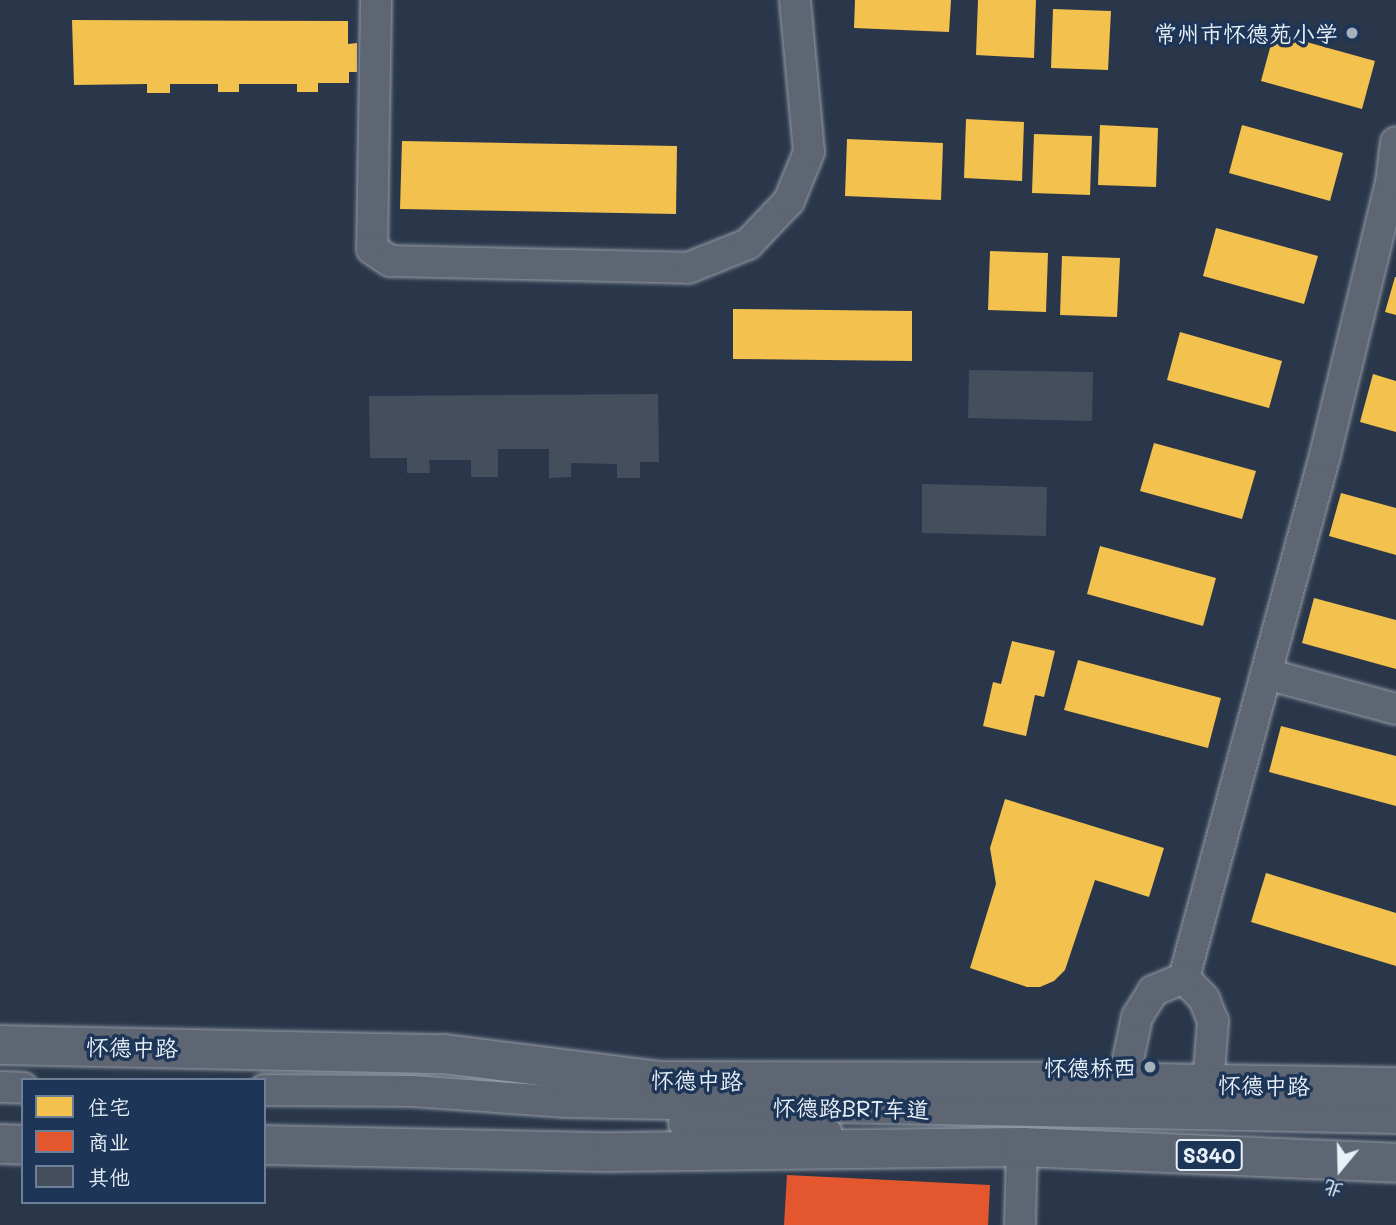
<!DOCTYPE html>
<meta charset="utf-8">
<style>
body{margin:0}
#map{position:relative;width:1396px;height:1225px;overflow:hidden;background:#2a374a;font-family:Mali,"LXGW WenKai TC",sans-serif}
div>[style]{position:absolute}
.homes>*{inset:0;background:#f2c14e}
.shops>*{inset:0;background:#e4572e}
.building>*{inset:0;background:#444e5c}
.roads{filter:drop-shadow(0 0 2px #959da7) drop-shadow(0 0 2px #959da7)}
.minor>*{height:30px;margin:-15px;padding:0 15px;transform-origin:15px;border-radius:15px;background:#5d6672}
.major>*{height:38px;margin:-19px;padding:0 19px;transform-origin:19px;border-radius:19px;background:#5d6672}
.dots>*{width:19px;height:19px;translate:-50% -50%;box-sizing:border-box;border:4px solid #1d3557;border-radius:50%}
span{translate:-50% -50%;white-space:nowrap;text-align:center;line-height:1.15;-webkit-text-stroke:7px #1d3557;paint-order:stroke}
.shield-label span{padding:2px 5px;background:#1d3557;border:2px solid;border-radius:5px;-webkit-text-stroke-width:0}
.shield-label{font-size:21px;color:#e8f1f8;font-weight:700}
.poi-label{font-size:23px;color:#e8f1f8}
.right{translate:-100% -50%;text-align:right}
.street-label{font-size:23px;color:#e8f1f8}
.legend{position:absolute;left:21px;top:1078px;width:245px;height:126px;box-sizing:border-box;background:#1d3557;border:2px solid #6e8097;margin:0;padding:9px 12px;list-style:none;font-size:21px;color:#e8f1f8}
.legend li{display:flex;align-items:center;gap:14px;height:35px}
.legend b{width:35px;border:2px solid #6e8097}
.north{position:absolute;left:1305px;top:1134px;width:70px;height:70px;-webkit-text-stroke:5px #1d3557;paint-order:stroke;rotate:199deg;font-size:19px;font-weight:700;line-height:28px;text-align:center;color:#e8f1f8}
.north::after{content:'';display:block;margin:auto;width:24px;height:32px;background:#e8f1f8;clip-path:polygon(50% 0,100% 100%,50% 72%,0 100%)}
</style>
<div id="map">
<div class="homes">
<div style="clip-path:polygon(855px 0,951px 0,949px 32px,854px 28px)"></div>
<div style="clip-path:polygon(978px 0,1036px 0,1034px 58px,976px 55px)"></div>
<div style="clip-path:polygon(1053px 9px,1111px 11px,1108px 70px,1051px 68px)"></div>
<div style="clip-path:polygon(72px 20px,348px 21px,348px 44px,357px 43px,357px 72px,349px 72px,349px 83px,318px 83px,318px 92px,297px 92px,297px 84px,239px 84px,239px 92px,218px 92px,218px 84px,170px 84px,170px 93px,147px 93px,147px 84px,74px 85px)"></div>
<div style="clip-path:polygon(1274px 33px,1375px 61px,1362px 109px,1261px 81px)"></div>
<div style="clip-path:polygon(966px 119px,1024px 122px,1022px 181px,964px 178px)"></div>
<div style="clip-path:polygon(1100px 125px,1158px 128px,1156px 187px,1098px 185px)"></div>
<div style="clip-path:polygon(1242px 125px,1343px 153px,1330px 201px,1229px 173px)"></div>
<div style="clip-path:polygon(1034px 134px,1092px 136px,1090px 195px,1032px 193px)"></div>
<div style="clip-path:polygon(847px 139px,943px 143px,941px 200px,845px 196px)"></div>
<div style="clip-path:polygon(402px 141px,677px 146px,676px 214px,400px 209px)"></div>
<div style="clip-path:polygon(1216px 228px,1318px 256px,1304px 304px,1203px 276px)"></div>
<div style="clip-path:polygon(990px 251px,1048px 253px,1046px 312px,988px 310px)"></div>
<div style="clip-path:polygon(1062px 256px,1120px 258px,1117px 317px,1060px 315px)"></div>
<div style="clip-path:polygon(1395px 277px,1396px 277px,1396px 315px,1385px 312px)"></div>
<div style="clip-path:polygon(733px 309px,912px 311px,912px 361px,733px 359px)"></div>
<div style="clip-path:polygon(1180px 332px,1282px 361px,1269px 408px,1167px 380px)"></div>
<div style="clip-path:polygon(1373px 374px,1396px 381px,1396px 432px,1360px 422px)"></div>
<div style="clip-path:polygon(1154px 443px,1256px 471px,1242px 519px,1140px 491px)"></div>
<div style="clip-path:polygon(1341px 493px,1396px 508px,1396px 555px,1329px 536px)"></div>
<div style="clip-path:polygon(1100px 546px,1216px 578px,1203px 626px,1087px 594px)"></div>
<div style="clip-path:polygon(1314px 598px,1396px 620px,1396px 669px,1302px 643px)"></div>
<div style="clip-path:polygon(1012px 641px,1055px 651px,1044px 697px,1035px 695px,1026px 736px,983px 726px,993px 682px,1001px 684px)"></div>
<div style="clip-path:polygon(1078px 660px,1221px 698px,1208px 748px,1064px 710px)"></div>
<div style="clip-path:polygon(1281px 726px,1396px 756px,1396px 806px,1269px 772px)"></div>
<div style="clip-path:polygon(1005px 799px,1164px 848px,1149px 897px,1095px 880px,1065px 970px,1054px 981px,1040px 987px,1027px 987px,970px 968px,996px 884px,990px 848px)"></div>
<div style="clip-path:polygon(1266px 873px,1396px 913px,1396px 966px,1251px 922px)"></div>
</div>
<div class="shops">
<div style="clip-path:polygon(787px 1175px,990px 1185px,988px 1225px,784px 1225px)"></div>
</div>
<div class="building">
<div style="clip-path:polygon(969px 370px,1093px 372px,1092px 421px,968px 418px)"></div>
<div style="clip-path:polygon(658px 394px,659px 462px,640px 462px,640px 478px,617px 478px,617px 464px,571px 463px,571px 477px,549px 478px,549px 449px,498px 449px,498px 477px,471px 477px,471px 460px,429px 460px,430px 473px,407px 473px,407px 458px,370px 458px,369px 396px)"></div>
<div style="clip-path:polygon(922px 484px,1047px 487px,1046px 536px,922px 533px)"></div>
</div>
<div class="roads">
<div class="minor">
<div style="left:376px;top:0;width:249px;rotate:90.9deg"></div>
<div style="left:372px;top:249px;width:22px;rotate:34deg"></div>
<div style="left:390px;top:261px;width:298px;rotate:1.3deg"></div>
<div style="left:688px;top:268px;width:65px;rotate:-21.8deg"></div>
<div style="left:748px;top:244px;width:59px;rotate:-46.4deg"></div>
<div style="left:789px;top:201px;width:53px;rotate:-67.8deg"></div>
<div style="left:809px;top:152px;width:153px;rotate:-95.3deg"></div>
<div style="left:1266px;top:674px;width:135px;rotate:15.1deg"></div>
<div style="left:1184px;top:978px;width:542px;rotate:-74.91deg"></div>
<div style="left:1325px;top:455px;width:281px;rotate:-76.4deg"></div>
<div style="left:1391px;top:182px;width:40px;rotate:-82.9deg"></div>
<div style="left:1123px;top:1083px;width:67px;rotate:-78deg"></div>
<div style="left:1137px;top:1017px;width:31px;rotate:-58deg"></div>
<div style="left:1153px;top:991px;width:34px;rotate:-23deg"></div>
<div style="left:1184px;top:978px;width:29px;rotate:46deg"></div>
<div style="left:1204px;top:999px;width:24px;rotate:68deg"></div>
<div style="left:1213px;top:1021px;width:63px;rotate:94.5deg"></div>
<div style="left:0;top:1087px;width:23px;rotate:2deg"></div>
<div style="left:264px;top:1090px;width:147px;rotate:0.4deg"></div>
<div style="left:411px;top:1091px;width:155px;rotate:4.1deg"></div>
<div style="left:566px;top:1102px;width:830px;rotate:1.1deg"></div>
<div style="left:684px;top:1123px;width:143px;rotate:4deg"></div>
<div style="left:1002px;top:1146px;width:20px;rotate:3deg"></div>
<div style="left:1022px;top:1147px;width:78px;rotate:91.5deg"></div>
</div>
<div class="major">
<div style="left:0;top:1045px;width:444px;rotate:1.2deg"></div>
<div style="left:444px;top:1054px;width:220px;rotate:7.1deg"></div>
<div style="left:662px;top:1081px;width:419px;rotate:0.1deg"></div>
<div style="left:1081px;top:1082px;width:315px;rotate:0.9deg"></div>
<div style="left:0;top:1144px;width:23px;rotate:2deg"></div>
<div style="left:264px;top:1145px;width:348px;rotate:1.2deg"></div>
<div style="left:612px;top:1152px;width:410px;rotate:-0.7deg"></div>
<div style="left:1022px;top:1147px;width:374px;rotate:2.4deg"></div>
</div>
</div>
<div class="dots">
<div style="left:1352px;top:33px;background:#a6b0bb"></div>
<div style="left:1150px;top:1067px;background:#a6b0bb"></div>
</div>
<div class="shield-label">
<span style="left:1209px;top:1155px">S340</span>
</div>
<div class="poi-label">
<span class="right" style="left:1338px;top:33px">常州市怀德苑小学</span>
<span class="right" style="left:1136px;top:1067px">怀德桥西</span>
</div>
<div class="street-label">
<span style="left:132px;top:1047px;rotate:1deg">怀德中路</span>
<span style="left:697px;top:1080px;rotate:1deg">怀德中路</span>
<span style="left:1264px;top:1085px;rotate:1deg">怀德中路</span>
<span style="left:851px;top:1108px;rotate:1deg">怀德路BRT车道</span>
</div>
<ul class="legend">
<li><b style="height:19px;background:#f2c14e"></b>住宅</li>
<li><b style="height:19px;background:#e4572e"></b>商业</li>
<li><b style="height:19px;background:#444e5c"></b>其他</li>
</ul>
<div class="north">北</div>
</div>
